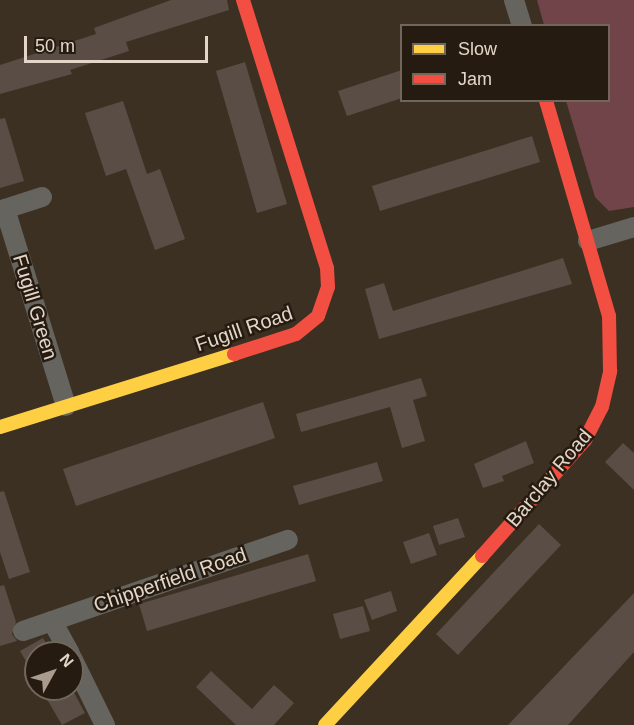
<!DOCTYPE html>
<style>
body{margin:0}
#map{position:relative;width:634px;height:725px;overflow:hidden;background:#3c3022;font-family:Arial,sans-serif}
div>[style]{position:absolute}
.green>*{inset:0;background:#704448}
.building>*{inset:0;background:#5a4d45}
.street>*{height:20px;margin:-10px;padding:0 10px;transform-origin:10px;border-radius:10px;background:#66645e}
.slow>*{height:14px;margin:-7px;padding:0 7px;transform-origin:7px;border-radius:7px;background:#ffcf43}
.jam>*{height:14px;margin:-7px;padding:0 7px;transform-origin:7px;border-radius:7px;background:#f24e42}
span{translate:-50% -50%;white-space:nowrap;text-align:center;line-height:1.15;-webkit-text-stroke:5px #251b10;paint-order:stroke}
.street-label{font-size:20px;color:#e3d6c8}
.legend{position:absolute;left:400px;top:24px;width:210px;height:78px;box-sizing:border-box;background:#251b10;border:2px solid #71665a;margin:0;padding:8px 10px;list-style:none;font-size:18px;color:#e3d6c8}
.legend li{display:flex;align-items:center;gap:12px;height:30px}
.legend b{width:30px;border:2px solid #71665a}
.north{position:absolute;left:24px;top:641px;width:60px;height:60px;box-sizing:border-box;background:#251b10;border:2px solid #71665a;border-radius:50%;rotate:50deg;font-size:16px;font-weight:700;line-height:24px;text-align:center;color:#e3d6c8}
.north::after{content:'';display:block;margin:auto;width:21px;height:27px;background:#a99c8e;clip-path:polygon(50% 0,100% 100%,50% 72%,0 100%)}
.scale{position:absolute;left:24px;top:36px;width:184px;height:27px;box-sizing:border-box;border:3px solid #e3d6c8;border-top:0;padding-left:8px;font-size:18px;line-height:21px;white-space:nowrap;color:#e3d6c8;-webkit-text-stroke:4px #251b10;paint-order:stroke}
</style>
<div id="map">
<div class="green">
<div style="clip-path:polygon(537px 0,634px 0,634px 207px,609px 211px,595px 197px,566px 101px,608px 100px,608px 26px,544px 25px)"></div>
</div>
<div class="building">
<div style="clip-path:polygon(171px 0,227px 0,229px 10px,126px 42px,129px 51px,70px 70px,72px 74px,0 94px,0 65px,96px 34px,94px 28px)"></div>
<div style="clip-path:polygon(245px 62px,287px 204px,257px 213px,216px 71px)"></div>
<div style="clip-path:polygon(402px 70px,402px 98px,347px 116px,338px 91px)"></div>
<div style="clip-path:polygon(123px 101px,147px 174px,160px 169px,185px 239px,155px 250px,126px 169px,106px 176px,85px 113px)"></div>
<div style="clip-path:polygon(5px 118px,24px 181px,0 188px,0 119px)"></div>
<div style="clip-path:polygon(532px 136px,540px 162px,380px 211px,372px 186px)"></div>
<div style="clip-path:polygon(563px 258px,572px 284px,379px 339px,365px 289px,384px 283px,393px 311px)"></div>
<div style="clip-path:polygon(421px 378px,427px 396px,413px 400px,425px 441px,402px 448px,390px 407px,301px 432px,296px 414px)"></div>
<div style="clip-path:polygon(263px 402px,275px 438px,76px 506px,63px 469px)"></div>
<div style="clip-path:polygon(526px 441px,534px 463px,502px 476px,504px 481px,483px 488px,474px 464px)"></div>
<div style="clip-path:polygon(623px 443px,634px 453px,634px 490px,605px 462px)"></div>
<div style="clip-path:polygon(377px 462px,383px 481px,299px 505px,293px 486px)"></div>
<div style="clip-path:polygon(4px 491px,30px 572px,9px 579px,0 552px,0 492px)"></div>
<div style="clip-path:polygon(458px 518px,465px 537px,439px 545px,433px 526px)"></div>
<div style="clip-path:polygon(539px 524px,561px 545px,458px 655px,436px 634px)"></div>
<div style="clip-path:polygon(429px 533px,437px 555px,411px 564px,403px 542px)"></div>
<div style="clip-path:polygon(308px 554px,316px 581px,147px 631px,139px 604px)"></div>
<div style="clip-path:polygon(4px 585px,16px 622px,12px 634px,17px 641px,0 646px,0 586px)"></div>
<div style="clip-path:polygon(391px 591px,397px 611px,372px 620px,364px 600px)"></div>
<div style="clip-path:polygon(634px 593px,634px 652px,568px 725px,508px 725px)"></div>
<div style="clip-path:polygon(363px 606px,370px 631px,340px 639px,333px 614px)"></div>
<div style="clip-path:polygon(43px 638px,51px 653px,36px 653px,36px 679px,20px 651px)"></div>
<div style="clip-path:polygon(211px 671px,252px 709px,274px 685px,294px 703px,274px 725px,236px 725px,196px 687px)"></div>
<div style="clip-path:polygon(41px 689px,72px 689px,85px 713px,62px 725px)"></div>
</div>
<div class="street">
<div style="left:514px;top:0;width:27px;rotate:73deg"></div>
<div style="left:42px;top:197px;width:39px;rotate:162deg"></div>
<div style="left:5px;top:209px;width:206px;rotate:72.8deg"></div>
<div style="left:588px;top:241px;width:48px;rotate:-16.9deg"></div>
<div style="left:52px;top:621px;width:37px;rotate:61deg"></div>
<div style="left:23px;top:631px;width:280px;rotate:-19deg"></div>
<div style="left:72px;top:658px;width:75px;rotate:63.8deg"></div>
</div>
<div class="slow">
<div style="left:0;top:427px;width:245px;rotate:-17.3deg"></div>
<div style="left:325px;top:725px;width:231px;rotate:-47.1deg"></div>
</div>
<div class="jam">
<div style="left:234px;top:354px;width:65px;rotate:-17.9deg"></div>
<div style="left:296px;top:334px;width:28px;rotate:-39deg"></div>
<div style="left:318px;top:316px;width:31px;rotate:-71deg"></div>
<div style="left:328px;top:287px;width:19px;rotate:-93deg"></div>
<div style="left:327px;top:268px;width:281px;rotate:-107.4deg"></div>
<div style="left:482px;top:556px;width:155px;rotate:-48.4deg"></div>
<div style="left:585px;top:440px;width:37px;rotate:-63deg"></div>
<div style="left:602px;top:407px;width:37px;rotate:-77deg"></div>
<div style="left:610px;top:371px;width:55px;rotate:-91deg"></div>
<div style="left:609px;top:316px;width:225px;rotate:-106.3deg"></div>
</div>
<div class="street-label">
<span style="left:35px;top:307px;rotate:73deg">Fugill Green</span>
<span style="left:244px;top:329px;rotate:-19deg">Fugill Road</span>
<span style="left:549px;top:478px;rotate:-50deg">Barclay Road</span>
<span style="left:170px;top:580px;rotate:-19deg">Chipperfield Road</span>
</div>
<ul class="legend">
<li><b style="height:8px;background:#ffcf43"></b>Slow</li>
<li><b style="height:8px;background:#f24e42"></b>Jam</li>
</ul>
<div class="north">N</div>
<div class="scale">50 m</div>
</div>
